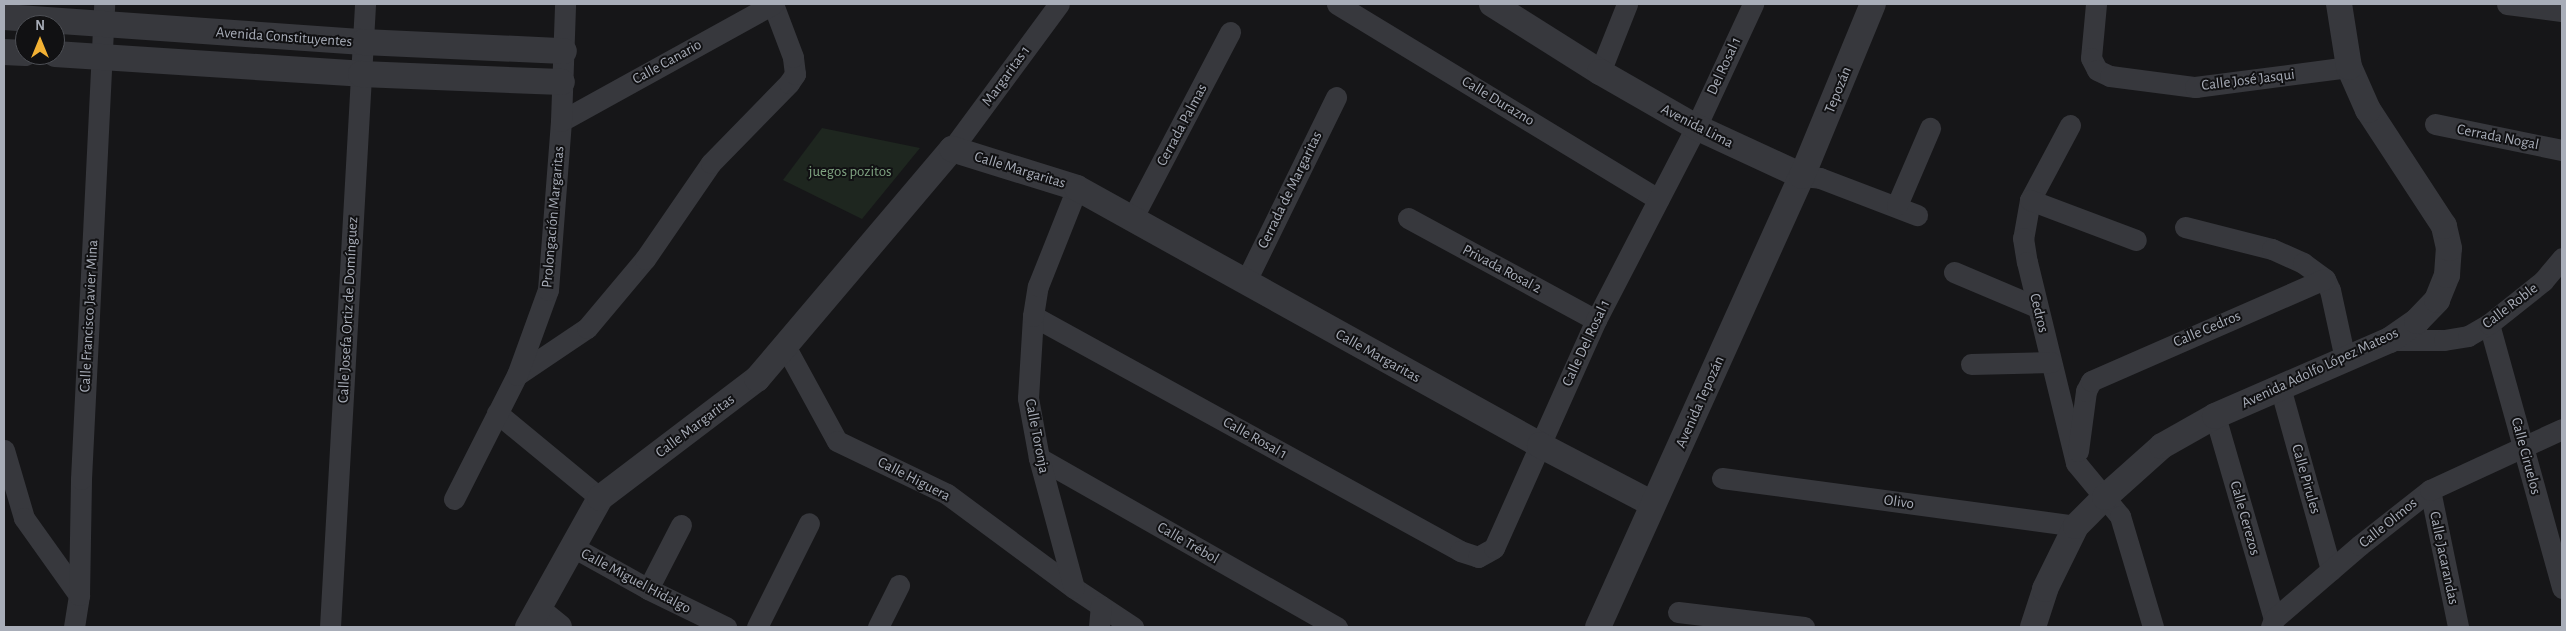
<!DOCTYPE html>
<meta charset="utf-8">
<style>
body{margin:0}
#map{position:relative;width:2566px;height:631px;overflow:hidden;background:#161618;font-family:"Alegreya Sans",sans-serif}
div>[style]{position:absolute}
.green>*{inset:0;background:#1e261f}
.minor>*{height:21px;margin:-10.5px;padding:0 10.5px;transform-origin:10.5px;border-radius:10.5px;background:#37383d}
.tertiary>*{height:26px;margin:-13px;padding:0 13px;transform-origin:13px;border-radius:13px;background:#37383d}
span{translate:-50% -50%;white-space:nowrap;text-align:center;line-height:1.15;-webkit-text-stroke:4px #111113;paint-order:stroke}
.street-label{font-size:15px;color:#a8adb8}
.park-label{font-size:15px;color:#7fa381}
.frame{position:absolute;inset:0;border:5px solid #a8adb8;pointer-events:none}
.north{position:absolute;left:15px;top:15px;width:50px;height:50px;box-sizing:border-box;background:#111113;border:1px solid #4d4f55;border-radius:50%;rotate:0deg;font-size:14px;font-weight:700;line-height:20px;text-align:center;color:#a8adb8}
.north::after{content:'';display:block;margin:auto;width:18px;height:22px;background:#f2b134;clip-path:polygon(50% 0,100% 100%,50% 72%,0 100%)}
</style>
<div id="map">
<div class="green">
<div style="clip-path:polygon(822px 128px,920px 148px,862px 219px,783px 180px)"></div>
</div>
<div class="minor">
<div style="left:1337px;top:4px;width:376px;rotate:31.3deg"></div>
<div style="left:2096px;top:4px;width:54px;rotate:95.3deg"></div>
<div style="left:2091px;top:58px;width:13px;rotate:63deg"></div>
<div style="left:2097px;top:70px;width:14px;rotate:25deg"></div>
<div style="left:2110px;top:76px;width:86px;rotate:7.4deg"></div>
<div style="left:2195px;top:87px;width:155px;rotate:-7.4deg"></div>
<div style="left:2507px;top:4px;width:55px;rotate:7.3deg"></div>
<div style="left:1600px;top:72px;width:73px;rotate:-68.3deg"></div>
<div style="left:2435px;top:124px;width:130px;rotate:11.6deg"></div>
<div style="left:2070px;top:125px;width:85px;rotate:118.1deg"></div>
<div style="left:2030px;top:200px;width:39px;rotate:100deg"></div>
<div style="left:2023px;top:238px;width:24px;rotate:81deg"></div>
<div style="left:2027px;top:262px;width:207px;rotate:76.3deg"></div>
<div style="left:2076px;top:463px;width:69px;rotate:50.3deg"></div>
<div style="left:2120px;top:516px;width:116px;rotate:73.4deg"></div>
<div style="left:952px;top:149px;width:180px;rotate:-53.6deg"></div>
<div style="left:1802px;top:176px;width:18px;rotate:6deg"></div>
<div style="left:1820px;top:178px;width:104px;rotate:20.9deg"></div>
<div style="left:2030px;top:200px;width:113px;rotate:20.7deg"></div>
<div style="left:1897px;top:205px;width:84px;rotate:-66.8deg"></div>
<div style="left:1133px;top:217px;width:209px;rotate:-62.3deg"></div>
<div style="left:1408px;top:218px;width:214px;rotate:28.5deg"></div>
<div style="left:2185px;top:227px;width:90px;rotate:14.2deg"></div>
<div style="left:2272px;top:249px;width:34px;rotate:24deg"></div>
<div style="left:2303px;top:263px;width:27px;rotate:36deg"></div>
<div style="left:1954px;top:272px;width:90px;rotate:22.9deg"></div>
<div style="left:2325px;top:279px;width:12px;rotate:66deg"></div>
<div style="left:2330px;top:290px;width:71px;rotate:77.7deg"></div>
<div style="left:1245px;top:283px;width:207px;rotate:-63.9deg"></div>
<div style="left:1033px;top:316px;width:487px;rotate:28.8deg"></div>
<div style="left:1460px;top:551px;width:19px;rotate:18deg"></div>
<div style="left:1478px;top:557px;width:18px;rotate:-29deg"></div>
<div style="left:1494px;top:548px;width:250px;rotate:-65.9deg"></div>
<div style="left:1596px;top:320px;width:217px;rotate:-62.6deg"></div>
<div style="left:1696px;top:127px;width:136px;rotate:-65.1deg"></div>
<div style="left:2489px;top:324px;width:274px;rotate:74.5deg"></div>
<div style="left:2390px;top:340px;width:54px"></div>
<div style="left:2444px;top:340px;width:24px;rotate:-9deg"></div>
<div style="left:2468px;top:336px;width:24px;rotate:-30deg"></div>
<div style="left:2489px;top:324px;width:69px;rotate:-38.5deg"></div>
<div style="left:2543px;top:281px;width:30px;rotate:-50deg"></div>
<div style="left:785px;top:346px;width:108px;rotate:61.3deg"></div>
<div style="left:837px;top:441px;width:122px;rotate:25.7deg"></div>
<div style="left:947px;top:494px;width:158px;rotate:36.5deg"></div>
<div style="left:1074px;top:588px;width:71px;rotate:33.5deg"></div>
<div style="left:1971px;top:364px;width:80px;rotate:-1.4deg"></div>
<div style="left:517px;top:375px;width:84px;rotate:-33.9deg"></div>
<div style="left:587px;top:328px;width:90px;rotate:-50deg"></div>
<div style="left:645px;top:259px;width:116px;rotate:-55.5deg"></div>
<div style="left:711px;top:163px;width:112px;rotate:-45.7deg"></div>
<div style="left:789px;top:83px;width:11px;rotate:-56deg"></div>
<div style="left:795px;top:74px;width:17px;rotate:-97deg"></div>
<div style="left:793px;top:57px;width:57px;rotate:-110.7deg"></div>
<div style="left:773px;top:4px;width:242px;rotate:151.1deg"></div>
<div style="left:2280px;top:387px;width:190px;rotate:74.4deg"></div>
<div style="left:497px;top:413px;width:134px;rotate:39.5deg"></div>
<div style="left:2215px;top:416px;width:211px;rotate:73.8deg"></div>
<div style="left:4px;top:450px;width:71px;rotate:73.6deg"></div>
<div style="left:24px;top:518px;width:95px;rotate:54.5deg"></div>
<div style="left:2078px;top:451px;width:61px;rotate:-82.4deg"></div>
<div style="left:2086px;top:391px;width:11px;rotate:-63deg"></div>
<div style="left:2091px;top:381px;width:255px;rotate:-23.6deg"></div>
<div style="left:1039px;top:458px;width:343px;rotate:29.6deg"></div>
<div style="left:1722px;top:478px;width:357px;rotate:7.7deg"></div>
<div style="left:2430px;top:490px;width:140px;rotate:78.4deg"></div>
<div style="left:454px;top:499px;width:139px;rotate:-63.1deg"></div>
<div style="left:517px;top:375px;width:90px;rotate:-70deg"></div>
<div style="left:548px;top:290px;width:169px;rotate:-85.6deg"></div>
<div style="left:561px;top:121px;width:117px;rotate:-88deg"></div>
<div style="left:573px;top:547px;width:86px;rotate:29.2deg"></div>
<div style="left:648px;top:589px;width:87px;rotate:26deg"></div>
<div style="left:1074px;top:588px;width:135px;rotate:-105.1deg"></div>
<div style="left:1039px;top:458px;width:61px;rotate:-100.4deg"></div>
<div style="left:1028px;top:398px;width:82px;rotate:-86.5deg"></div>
<div style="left:1033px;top:316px;width:30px;rotate:-81deg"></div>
<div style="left:1038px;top:286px;width:105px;rotate:-68.3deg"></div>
<div style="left:648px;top:589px;width:72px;rotate:-62.7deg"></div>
<div style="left:1678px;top:612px;width:127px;rotate:6.8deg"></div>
<div style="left:74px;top:627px;width:32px;rotate:-81deg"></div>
<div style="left:79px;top:595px;width:116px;rotate:-89deg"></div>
<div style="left:81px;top:479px;width:476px;rotate:-87.2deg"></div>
<div style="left:330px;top:627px;width:624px;rotate:-86.78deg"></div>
<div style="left:757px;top:627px;width:116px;rotate:-63.4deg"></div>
<div style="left:878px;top:627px;width:47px;rotate:-63.4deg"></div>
<div style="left:1099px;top:627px;width:21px;rotate:-85deg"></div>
<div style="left:2271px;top:627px;width:9px;rotate:-69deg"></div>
<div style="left:2274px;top:619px;width:113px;rotate:-40.7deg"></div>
<div style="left:2360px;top:545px;width:89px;rotate:-38.2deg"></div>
<div style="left:2430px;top:490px;width:145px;rotate:-24.8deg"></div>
</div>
<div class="tertiary">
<div style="left:1492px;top:4px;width:128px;rotate:32.2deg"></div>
<div style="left:1600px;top:72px;width:111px;rotate:29.8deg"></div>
<div style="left:1696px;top:127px;width:117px;rotate:24.8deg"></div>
<div style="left:4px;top:17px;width:360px;rotate:4deg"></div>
<div style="left:363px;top:42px;width:201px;rotate:2.6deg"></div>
<div style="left:4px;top:52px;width:21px;rotate:3deg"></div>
<div style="left:55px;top:54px;width:307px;rotate:3.7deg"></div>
<div style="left:361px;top:74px;width:201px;rotate:2.3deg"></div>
<div style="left:538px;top:610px;width:27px;rotate:39deg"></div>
<div style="left:528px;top:627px;width:148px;rotate:-60.8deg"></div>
<div style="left:600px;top:498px;width:197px;rotate:-37.2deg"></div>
<div style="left:757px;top:379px;width:302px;rotate:-49.7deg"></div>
<div style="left:952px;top:149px;width:131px;rotate:17.3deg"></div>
<div style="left:1077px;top:188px;width:530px;rotate:29.03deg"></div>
<div style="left:1540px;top:445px;width:127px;rotate:27.6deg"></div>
<div style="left:1598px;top:627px;width:495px;rotate:-65.7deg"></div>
<div style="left:1802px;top:176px;width:186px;rotate:-67.6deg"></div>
<div style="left:2033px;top:627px;width:40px;rotate:-72deg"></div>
<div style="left:2045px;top:589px;width:70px;rotate:-63.8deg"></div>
<div style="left:2076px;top:526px;width:41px;rotate:-45deg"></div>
<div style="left:2105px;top:497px;width:76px;rotate:-41.8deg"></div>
<div style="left:2162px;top:446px;width:61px;rotate:-29.5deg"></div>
<div style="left:2215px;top:416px;width:191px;rotate:-23.5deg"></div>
<div style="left:2390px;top:340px;width:33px;rotate:-35deg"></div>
<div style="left:2417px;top:321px;width:29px;rotate:-46deg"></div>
<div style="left:2437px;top:300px;width:27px;rotate:-68deg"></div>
<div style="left:2447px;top:275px;width:27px;rotate:-86deg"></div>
<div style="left:2449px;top:248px;width:23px;rotate:-103deg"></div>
<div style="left:2444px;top:226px;width:139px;rotate:-123.2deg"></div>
<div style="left:2368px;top:110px;width:47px;rotate:-113.8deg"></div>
<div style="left:2349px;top:67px;width:64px;rotate:-99deg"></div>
</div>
<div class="street-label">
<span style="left:284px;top:37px;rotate:4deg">Avenida Constituyentes</span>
<span style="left:667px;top:62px;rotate:-29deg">Calle Canario</span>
<span style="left:1724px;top:66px;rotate:-65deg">Del Rosal 1</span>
<span style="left:1006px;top:76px;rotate:-54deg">Margaritas 1</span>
<span style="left:2248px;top:80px;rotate:-7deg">Calle José Jasqui</span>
<span style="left:1838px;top:90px;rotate:-68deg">Tepozán</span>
<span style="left:1498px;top:101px;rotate:31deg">Calle Durazno</span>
<span style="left:1182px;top:125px;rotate:-62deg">Cerrada Palmas</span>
<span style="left:1697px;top:126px;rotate:27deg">Avenida Lima</span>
<span style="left:2498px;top:137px;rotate:11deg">Cerrada Nogal</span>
<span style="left:1020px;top:170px;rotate:17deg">Calle Margaritas</span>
<span style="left:1290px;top:190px;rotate:-64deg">Cerrada de Margaritas</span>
<span style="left:553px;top:217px;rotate:-85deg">Prolongación Margaritas</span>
<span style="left:1502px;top:269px;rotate:28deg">Privada Rosal 2</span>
<span style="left:2510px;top:306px;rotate:-37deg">Calle Roble</span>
<span style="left:348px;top:310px;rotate:-87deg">Calle Josefa Ortiz de Domínguez</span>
<span style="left:2039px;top:313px;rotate:76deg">Cedros</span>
<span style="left:89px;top:316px;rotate:-87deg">Calle Francisco Javier Mina</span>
<span style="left:2207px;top:329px;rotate:-23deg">Calle Cedros</span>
<span style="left:1586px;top:343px;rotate:-65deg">Calle Del Rosal 1</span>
<span style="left:1378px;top:356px;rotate:29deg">Calle Margaritas</span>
<span style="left:2320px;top:368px;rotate:-25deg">Avenida Adolfo López Mateos</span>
<span style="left:1700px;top:402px;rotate:-66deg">Avenida Tepozán</span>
<span style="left:695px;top:426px;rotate:-37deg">Calle Margaritas</span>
<span style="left:1037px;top:436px;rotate:79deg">Calle Toronja</span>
<span style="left:1255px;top:438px;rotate:29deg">Calle Rosal 1</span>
<span style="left:2526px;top:456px;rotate:75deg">Calle Ciruelos</span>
<span style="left:914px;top:479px;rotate:27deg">Calle Higuera</span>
<span style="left:2306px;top:479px;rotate:74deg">Calle Pirules</span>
<span style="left:1899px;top:502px;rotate:8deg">Olivo</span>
<span style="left:2245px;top:518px;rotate:74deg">Calle Cerezos</span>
<span style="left:2388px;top:523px;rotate:-39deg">Calle Olmos</span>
<span style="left:1188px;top:543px;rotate:30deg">Calle Trébol</span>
<span style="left:2444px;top:558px;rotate:78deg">Calle Jacarandas</span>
<span style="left:636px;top:581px;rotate:28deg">Calle Miguel Hidalgo</span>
</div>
<div class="park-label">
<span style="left:850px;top:172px">juegos pozitos</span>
</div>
<div class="frame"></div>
<div class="north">N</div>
</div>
